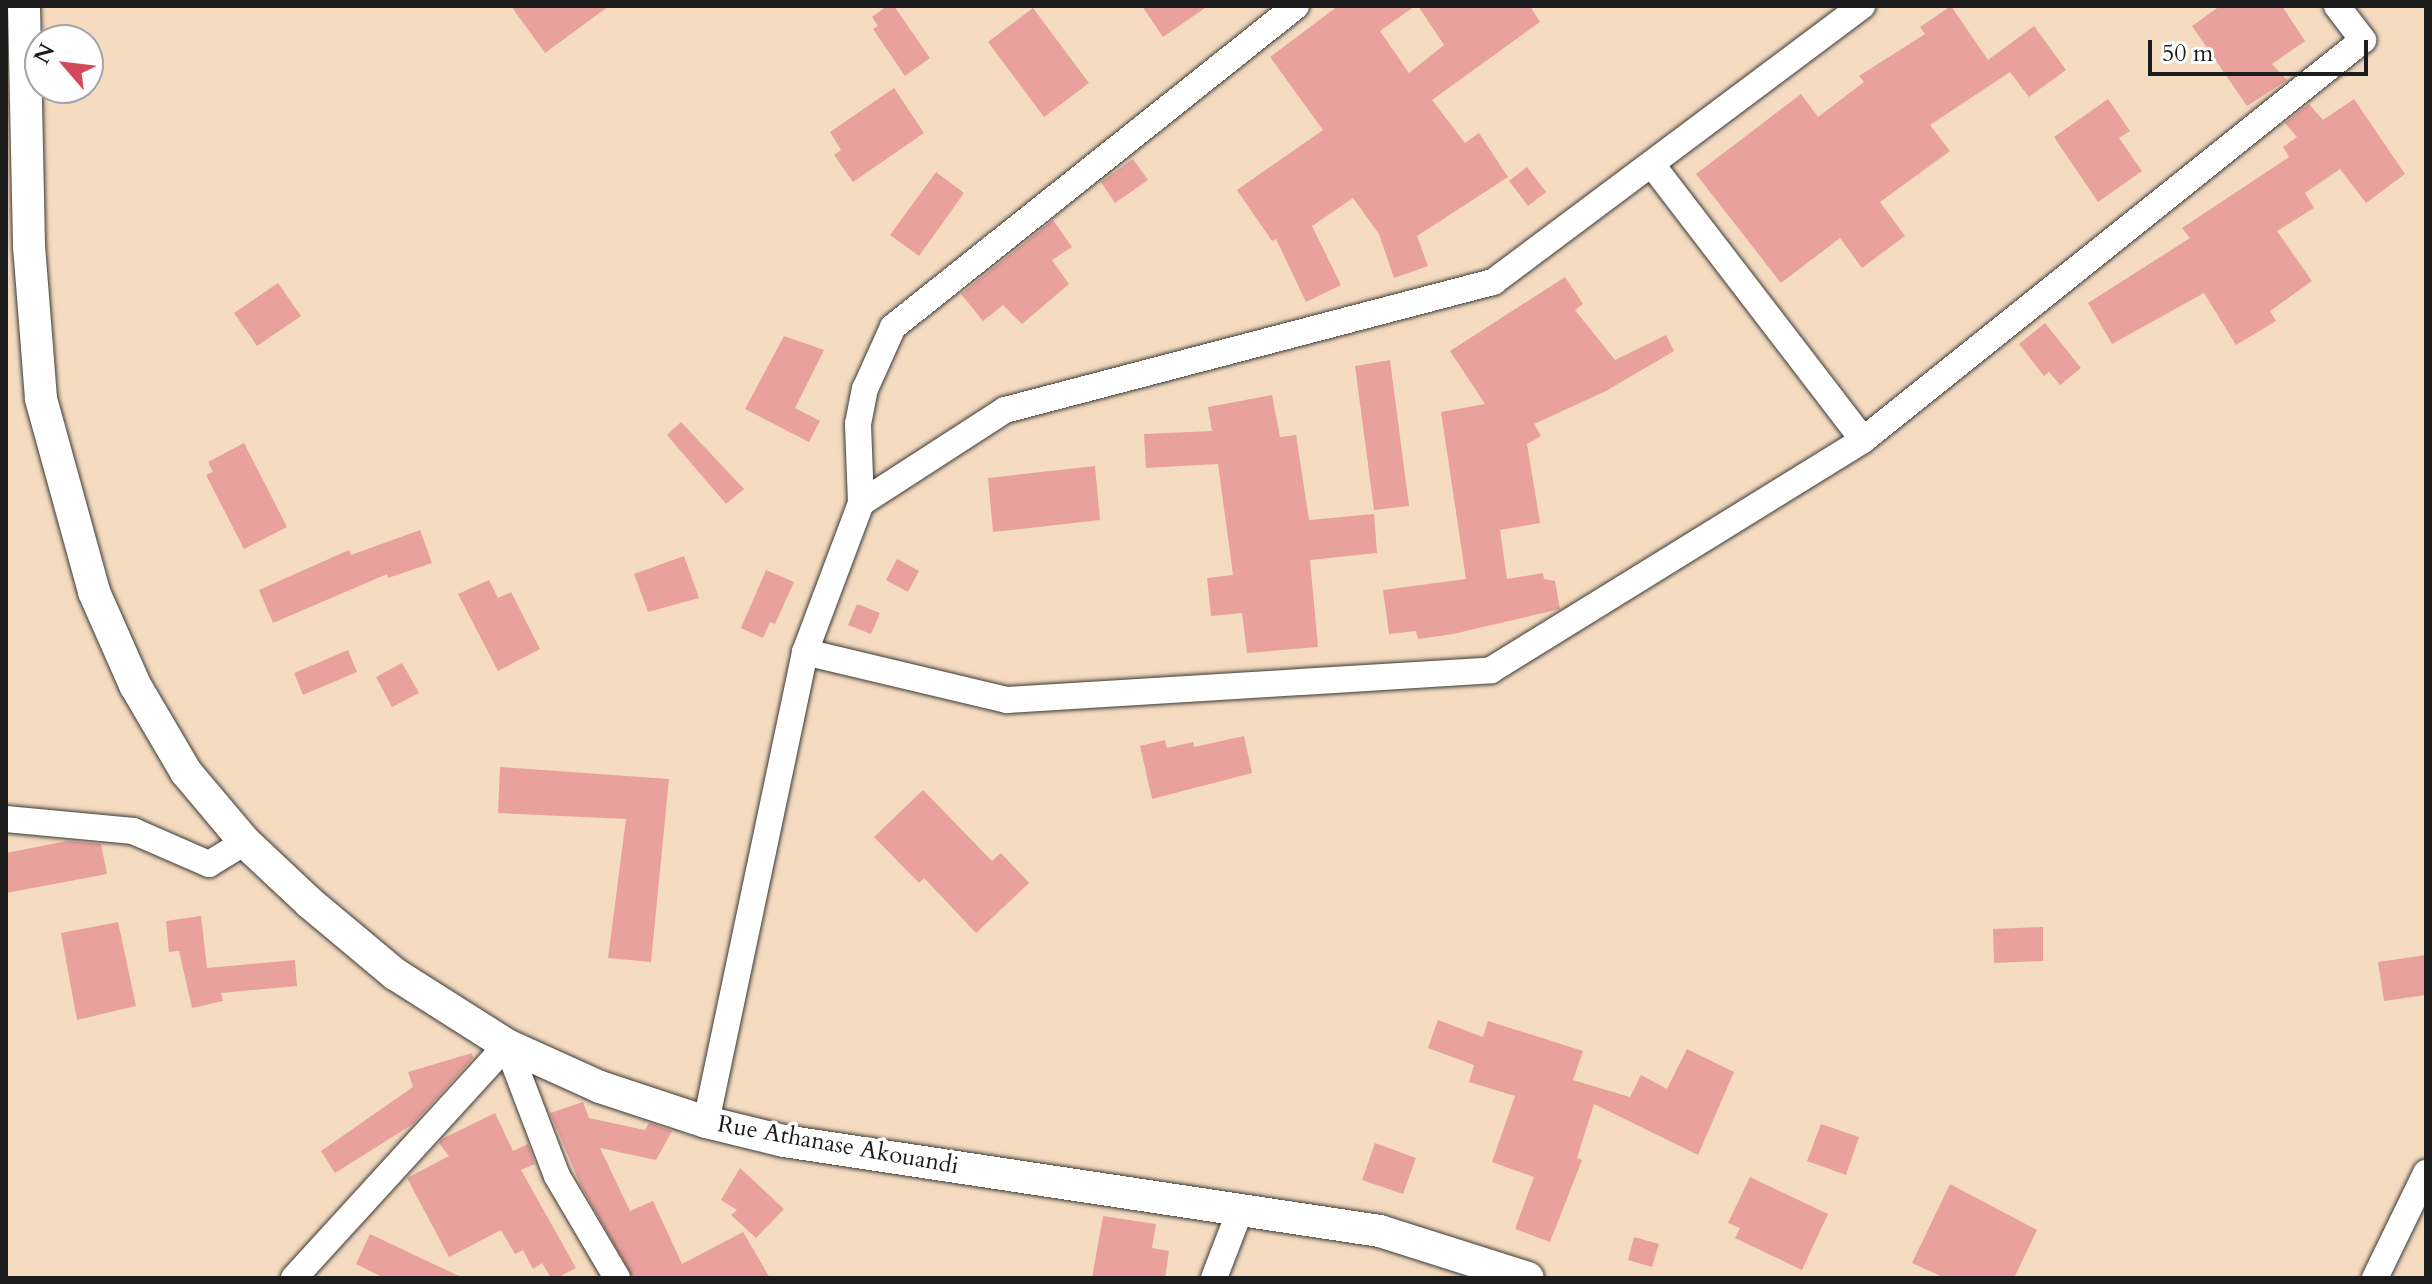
<!DOCTYPE html>
<style>
body{margin:0}
#map{position:relative;width:2432px;height:1284px;overflow:hidden;background:#f5dcc1;font-family:Cardo,serif}
div>[style]{position:absolute}
.building>*{inset:0;background:#e9a19d}
.roads{filter:drop-shadow(0 0 2px #3d3935) drop-shadow(0 0 2px #3d3935)}
.minor>*{height:26px;margin:-13px;padding:0 13px;transform-origin:13px;border-radius:13px;background:#fff}
.tertiary>*{height:32px;margin:-16px;padding:0 16px;transform-origin:16px;border-radius:16px;background:#fff}
span{translate:-50% -50%;white-space:nowrap;text-align:center;line-height:1.15;-webkit-text-stroke:7px #fff;paint-order:stroke}
.street-label{font-size:24px;color:#1c1c1c}
.frame{position:absolute;inset:0;border:8px solid #1c1c1c;pointer-events:none}
.north{position:absolute;left:24px;top:24px;width:80px;height:80px;box-sizing:border-box;background:#fff;border:2px solid #a4a4a4;border-radius:50%;rotate:298deg;font-size:22px;font-weight:700;line-height:32px;text-align:center;color:#1c1c1c}
.north::after{content:'';display:block;margin:auto;width:28px;height:36px;background:#d1495b;clip-path:polygon(50% 0,100% 100%,50% 72%,0 100%)}
.scale{position:absolute;left:2148px;top:40px;width:220px;height:36px;box-sizing:border-box;border:4px solid #1c1c1c;border-top:0;padding-left:10px;font-size:24px;line-height:28px;white-space:nowrap;color:#1c1c1c;-webkit-text-stroke:6px #fff;paint-order:stroke}
</style>
<div id="map">
<div class="building">
<div style="clip-path:polygon(511px 6px,609px 6px,545px 53px)"></div>
<div style="clip-path:polygon(887px 6px,894px 6px,930px 58px,905px 76px,873px 29px,878px 26px,872px 17px)"></div>
<div style="clip-path:polygon(1142px 6px,1208px 6px,1163px 37px)"></div>
<div style="clip-path:polygon(1338px 6px,1415px 6px,1380px 31px,1409px 73px,1444px 45px,1418px 6px,1530px 6px,1540px 22px,1432px 100px,1465px 143px,1479px 133px,1508px 177px,1417px 236px,1428px 266px,1394px 278px,1379px 234px,1353px 198px,1312px 226px,1341px 285px,1306px 302px,1276px 239px,1272px 241px,1237px 190px,1323px 130px,1270px 57px)"></div>
<div style="clip-path:polygon(1951px 6px,1988px 60px,2034px 26px,2066px 70px,2029px 97px,2010px 72px,1930px 125px,1950px 151px,1880px 202px,1905px 236px,1862px 268px,1840px 238px,1781px 283px,1696px 174px,1801px 94px,1818px 117px,1864px 82px,1859px 76px,1925px 34px,1920px 27px)"></div>
<div style="clip-path:polygon(2220px 6px,2282px 6px,2305px 41px,2272px 64px,2287px 80px,2247px 106px,2192px 26px)"></div>
<div style="clip-path:polygon(1033px 8px,1089px 83px,1044px 117px,988px 42px)"></div>
<div style="clip-path:polygon(894px 88px,924px 133px,853px 182px,834px 155px,841px 150px,830px 132px)"></div>
<div style="clip-path:polygon(2108px 99px,2130px 131px,2119px 138px,2142px 171px,2098px 202px,2054px 137px)"></div>
<div style="clip-path:polygon(2354px 99px,2405px 174px,2366px 203px,2340px 169px,2305px 193px,2314px 208px,2277px 231px,2312px 281px,2270px 311px,2276px 321px,2236px 345px,2204px 293px,2112px 344px,2088px 303px,2190px 238px,2182px 228px,2289px 157px,2283px 147px,2297px 137px,2285px 123px,2309px 104px,2323px 120px)"></div>
<div style="clip-path:polygon(1133px 159px,1148px 180px,1115px 203px,1101px 182px)"></div>
<div style="clip-path:polygon(1527px 167px,1546px 192px,1528px 206px,1509px 181px)"></div>
<div style="clip-path:polygon(936px 172px,964px 193px,919px 256px,890px 235px)"></div>
<div style="clip-path:polygon(1053px 220px,1072px 247px,1052px 260px,1069px 284px,1022px 324px,1003px 305px,983px 321px,961px 294px)"></div>
<div style="clip-path:polygon(1565px 277px,1583px 304px,1575px 310px,1615px 360px,1666px 335px,1674px 351px,1606px 391px,1534px 424px,1541px 436px,1527px 444px,1540px 523px,1500px 530px,1507px 579px,1543px 573px,1544px 579px,1555px 581px,1560px 609px,1453px 634px,1418px 639px,1416px 631px,1389px 634px,1383px 590px,1466px 579px,1441px 412px,1485px 404px,1450px 351px)"></div>
<div style="clip-path:polygon(278px 283px,301px 316px,257px 346px,234px 313px)"></div>
<div style="clip-path:polygon(2045px 323px,2081px 368px,2060px 385px,2049px 372px,2044px 376px,2019px 344px)"></div>
<div style="clip-path:polygon(784px 336px,824px 350px,795px 408px,820px 421px,809px 442px,745px 409px)"></div>
<div style="clip-path:polygon(1390px 360px,1409px 506px,1374px 510px,1355px 366px)"></div>
<div style="clip-path:polygon(1272px 395px,1280px 437px,1296px 435px,1309px 520px,1374px 514px,1377px 553px,1310px 560px,1318px 647px,1247px 653px,1242px 613px,1211px 616px,1207px 578px,1233px 575px,1218px 464px,1146px 468px,1144px 434px,1212px 431px,1208px 407px)"></div>
<div style="clip-path:polygon(681px 422px,744px 489px,726px 504px,667px 435px)"></div>
<div style="clip-path:polygon(244px 443px,287px 527px,244px 549px,206px 475px,213px 472px,208px 462px)"></div>
<div style="clip-path:polygon(1095px 466px,1100px 520px,993px 532px,988px 478px)"></div>
<div style="clip-path:polygon(420px 530px,432px 563px,388px 578px,387px 574px,273px 623px,259px 590px,349px 550px,351px 555px)"></div>
<div style="clip-path:polygon(684px 556px,699px 598px,648px 612px,634px 574px)"></div>
<div style="clip-path:polygon(897px 559px,919px 571px,908px 592px,886px 580px)"></div>
<div style="clip-path:polygon(766px 570px,794px 582px,775px 624px,770px 622px,763px 638px,741px 628px)"></div>
<div style="clip-path:polygon(489px 580px,498px 598px,511px 592px,540px 649px,498px 671px,458px 594px)"></div>
<div style="clip-path:polygon(857px 604px,880px 613px,871px 634px,848px 625px)"></div>
<div style="clip-path:polygon(348px 650px,357px 672px,303px 695px,294px 673px)"></div>
<div style="clip-path:polygon(402px 663px,419px 693px,392px 707px,376px 677px)"></div>
<div style="clip-path:polygon(1244px 736px,1252px 773px,1152px 799px,1140px 746px,1165px 740px,1167px 748px,1193px 742px,1194px 747px)"></div>
<div style="clip-path:polygon(500px 767px,669px 779px,651px 962px,608px 958px,626px 819px,498px 813px)"></div>
<div style="clip-path:polygon(923px 790px,992px 861px,1001px 853px,1029px 883px,976px 933px,924px 878px,919px 883px,874px 837px)"></div>
<div style="clip-path:polygon(67px 841px,101px 844px,107px 874px,6px 893px,6px 853px)"></div>
<div style="clip-path:polygon(201px 916px,207px 968px,295px 960px,297px 986px,221px 993px,223px 1001px,192px 1008px,179px 951px,169px 952px,166px 921px)"></div>
<div style="clip-path:polygon(118px 922px,136px 1006px,77px 1020px,61px 933px)"></div>
<div style="clip-path:polygon(2043px 927px,2043px 961px,1994px 963px,1993px 929px)"></div>
<div style="clip-path:polygon(2426px 955px,2426px 995px,2384px 1001px,2378px 962px)"></div>
<div style="clip-path:polygon(1438px 1020px,1483px 1037px,1488px 1021px,1583px 1051px,1573px 1080px,1630px 1097px,1641px 1075px,1667px 1089px,1687px 1049px,1734px 1072px,1698px 1155px,1594px 1104px,1577px 1158px,1582px 1160px,1550px 1242px,1515px 1229px,1534px 1177px,1492px 1162px,1515px 1096px,1469px 1082px,1474px 1065px,1428px 1048px)"></div>
<div style="clip-path:polygon(472px 1053px,473px 1058px,413px 1124px,335px 1173px,321px 1151px,413px 1087px,408px 1072px)"></div>
<div style="clip-path:polygon(583px 1102px,589px 1118px,645px 1130px,649px 1123px,672px 1131px,656px 1160px,600px 1148px,630px 1211px,653px 1201px,682px 1264px,743px 1232px,770px 1278px,633px 1278px,581px 1186px,550px 1113px)"></div>
<div style="clip-path:polygon(495px 1113px,513px 1151px,528px 1144px,535px 1164px,521px 1170px,576px 1268px,557px 1278px,551px 1278px,542px 1263px,533px 1269px,523px 1250px,515px 1254px,501px 1230px,449px 1257px,407px 1178px,449px 1156px,439px 1143px,442px 1139px)"></div>
<div style="clip-path:polygon(1821px 1124px,1859px 1137px,1846px 1175px,1807px 1161px)"></div>
<div style="clip-path:polygon(1375px 1143px,1416px 1158px,1403px 1194px,1362px 1180px)"></div>
<div style="clip-path:polygon(740px 1168px,784px 1209px,756px 1238px,731px 1215px,737px 1210px,721px 1200px)"></div>
<div style="clip-path:polygon(1750px 1177px,1828px 1214px,1802px 1270px,1735px 1238px,1740px 1228px,1728px 1223px)"></div>
<div style="clip-path:polygon(1950px 1184px,2037px 1230px,2014px 1278px,1945px 1278px,1912px 1263px)"></div>
<div style="clip-path:polygon(1103px 1216px,1156px 1224px,1152px 1248px,1169px 1251px,1165px 1278px,1092px 1278px)"></div>
<div style="clip-path:polygon(370px 1234px,463px 1278px,384px 1278px,356px 1264px)"></div>
<div style="clip-path:polygon(1634px 1237px,1659px 1244px,1652px 1267px,1628px 1260px)"></div>
</div>
<div class="roads">
<div class="minor">
<div style="left:1653px;top:166px;width:345px;rotate:52.5deg"></div>
<div style="left:861px;top:503px;width:79px;rotate:-92.2deg"></div>
<div style="left:858px;top:424px;width:36px;rotate:-79deg"></div>
<div style="left:865px;top:389px;width:68px;rotate:-65.7deg"></div>
<div style="left:893px;top:327px;width:515px;rotate:-38.54deg"></div>
<div style="left:805px;top:652px;width:208px;rotate:13.4deg"></div>
<div style="left:1007px;top:700px;width:485px;rotate:-3.5deg"></div>
<div style="left:1491px;top:670px;width:437px;rotate:-31.7deg"></div>
<div style="left:1863px;top:440px;width:640px;rotate:-38.66deg"></div>
<div style="left:2363px;top:40px;width:43px;rotate:-127.4deg"></div>
<div style="left:6px;top:819px;width:128px;rotate:5.4deg"></div>
<div style="left:133px;top:831px;width:83px;rotate:23.5deg"></div>
<div style="left:209px;top:864px;width:42px;rotate:-31.4deg"></div>
<div style="left:706px;top:1122px;width:480px;rotate:-78.1deg"></div>
<div style="left:805px;top:652px;width:159px;rotate:-69.4deg"></div>
<div style="left:861px;top:503px;width:171px;rotate:-32.9deg"></div>
<div style="left:1005px;top:410px;width:505px;rotate:-14.7deg"></div>
<div style="left:1493px;top:282px;width:461px;rotate:-36.8deg"></div>
<div style="left:294px;top:1278px;width:316px;rotate:-47.6deg"></div>
<div style="left:507px;top:1045px;width:140px;rotate:69.1deg"></div>
<div style="left:557px;top:1176px;width:118px;rotate:59.5deg"></div>
<div style="left:1214px;top:1278px;width:75px;rotate:-68.9deg"></div>
<div style="left:2375px;top:1278px;width:117px;rotate:-64.1deg"></div>
</div>
<div class="tertiary">
<div style="left:24px;top:6px;width:240px;rotate:88.8deg"></div>
<div style="left:29px;top:246px;width:153px;rotate:85.5deg"></div>
<div style="left:41px;top:399px;width:200px;rotate:74.6deg"></div>
<div style="left:94px;top:592px;width:102px;rotate:66.2deg"></div>
<div style="left:135px;top:685px;width:101px;rotate:59.6deg"></div>
<div style="left:186px;top:772px;width:92px;rotate:49.9deg"></div>
<div style="left:245px;top:842px;width:89px;rotate:43.2deg"></div>
<div style="left:310px;top:903px;width:111px;rotate:39.9deg"></div>
<div style="left:395px;top:974px;width:133px;rotate:32.4deg"></div>
<div style="left:507px;top:1045px;width:102px;rotate:24.3deg"></div>
<div style="left:600px;top:1087px;width:112px;rotate:18.3deg"></div>
<div style="left:706px;top:1122px;width:80px;rotate:13.7deg"></div>
<div style="left:784px;top:1141px;width:603px;rotate:8.59deg"></div>
<div style="left:1380px;top:1231px;width:155px;rotate:17.6deg"></div>
</div>
</div>
<div class="street-label">
<span style="left:838px;top:1145px;rotate:10deg">Rue Athanase Akouandi</span>
</div>
<div class="frame"></div>
<div class="north">N</div>
<div class="scale">50 m</div>
</div>
